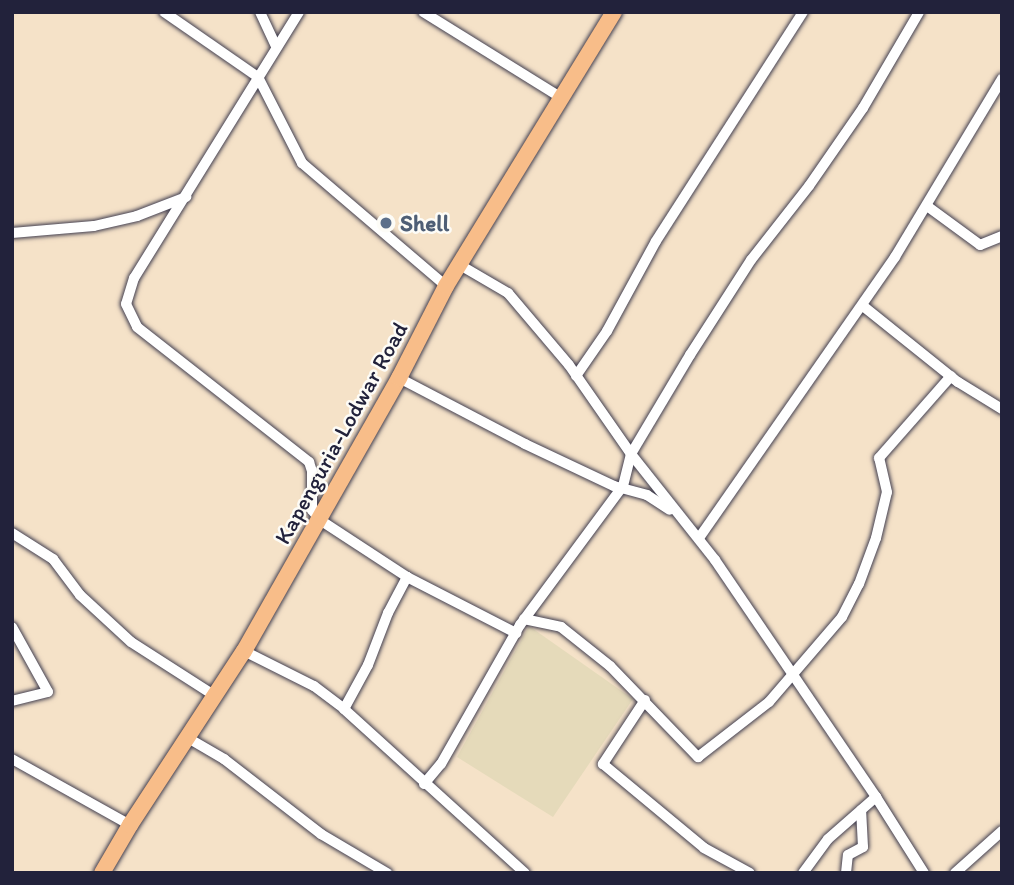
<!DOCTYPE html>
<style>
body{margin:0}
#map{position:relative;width:1014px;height:885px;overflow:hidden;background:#f5e2c8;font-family:Itim,sans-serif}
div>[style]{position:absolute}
.built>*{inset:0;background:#e5daba}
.roads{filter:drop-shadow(0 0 2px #423f50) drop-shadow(0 0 2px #423f50)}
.minor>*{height:10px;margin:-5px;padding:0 5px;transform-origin:5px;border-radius:5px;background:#fff}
.highway>*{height:16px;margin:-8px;padding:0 8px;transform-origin:8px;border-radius:8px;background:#f8bd89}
.dots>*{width:19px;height:19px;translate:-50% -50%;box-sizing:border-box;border:4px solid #fdfcf7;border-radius:50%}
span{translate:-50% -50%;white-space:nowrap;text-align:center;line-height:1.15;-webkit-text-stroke:5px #fdfcf7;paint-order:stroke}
.service-label{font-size:23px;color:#4e5e75;font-weight:700}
.left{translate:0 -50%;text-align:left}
.street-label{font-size:23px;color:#22223b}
.frame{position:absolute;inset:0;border:14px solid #22223b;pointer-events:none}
</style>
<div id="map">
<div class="built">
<div style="clip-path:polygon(529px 626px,633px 699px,553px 817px,457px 757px)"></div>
</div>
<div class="roads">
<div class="minor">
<div style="left:164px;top:12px;width:114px;rotate:34.7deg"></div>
<div style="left:258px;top:77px;width:97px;rotate:62.9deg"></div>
<div style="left:302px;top:163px;width:189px;rotate:40.5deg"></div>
<div style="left:260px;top:12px;width:38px;rotate:65deg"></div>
<div style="left:299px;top:12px;width:313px;rotate:121.8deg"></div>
<div style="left:134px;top:278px;width:27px;rotate:107deg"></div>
<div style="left:126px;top:304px;width:25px;rotate:64deg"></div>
<div style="left:137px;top:327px;width:219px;rotate:38.1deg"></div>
<div style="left:309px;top:462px;width:9px;rotate:72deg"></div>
<div style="left:312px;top:471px;width:39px;rotate:90deg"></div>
<div style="left:312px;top:510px;width:13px;rotate:51deg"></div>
<div style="left:320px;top:520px;width:104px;rotate:33.2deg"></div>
<div style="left:407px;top:577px;width:123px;rotate:27.2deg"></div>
<div style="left:423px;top:12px;width:161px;rotate:31.8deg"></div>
<div style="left:927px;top:206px;width:66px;rotate:36.3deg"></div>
<div style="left:980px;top:245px;width:24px;rotate:-22deg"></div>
<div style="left:12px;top:233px;width:82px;rotate:-4.9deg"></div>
<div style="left:94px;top:226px;width:44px;rotate:-13.1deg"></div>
<div style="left:137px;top:216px;width:53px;rotate:-21.2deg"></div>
<div style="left:460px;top:265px;width:56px;rotate:30.3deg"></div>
<div style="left:508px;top:293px;width:94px;rotate:49.7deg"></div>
<div style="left:569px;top:365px;width:108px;rotate:55.1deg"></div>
<div style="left:631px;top:454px;width:135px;rotate:51.6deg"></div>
<div style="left:715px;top:560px;width:287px;rotate:55.8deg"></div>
<div style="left:876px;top:797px;width:90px;rotate:57.7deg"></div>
<div style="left:863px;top:306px;width:122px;rotate:38.7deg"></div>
<div style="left:958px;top:382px;width:52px;rotate:31.5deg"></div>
<div style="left:576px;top:376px;width:55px;rotate:-55.4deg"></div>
<div style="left:607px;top:331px;width:102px;rotate:-61.4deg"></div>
<div style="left:656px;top:241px;width:272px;rotate:-57.3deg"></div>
<div style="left:399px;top:378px;width:142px;rotate:27.6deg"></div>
<div style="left:525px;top:444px;width:98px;rotate:25.3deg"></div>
<div style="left:614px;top:486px;width:34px;rotate:15deg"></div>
<div style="left:647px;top:495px;width:27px;rotate:33deg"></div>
<div style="left:12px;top:533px;width:49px;rotate:32.4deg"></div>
<div style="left:53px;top:559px;width:45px;rotate:53.1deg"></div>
<div style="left:80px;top:595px;width:69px;rotate:42.7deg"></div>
<div style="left:131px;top:642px;width:100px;rotate:32.7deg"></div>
<div style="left:699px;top:538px;width:343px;rotate:-55.1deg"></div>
<div style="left:895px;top:257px;width:208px;rotate:-59deg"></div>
<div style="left:524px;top:619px;width:38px;rotate:12deg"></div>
<div style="left:561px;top:627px;width:63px;rotate:38.5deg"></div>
<div style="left:610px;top:666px;width:127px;rotate:46deg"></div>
<div style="left:698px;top:757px;width:90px;rotate:-37.8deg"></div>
<div style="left:769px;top:702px;width:112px;rotate:-49.3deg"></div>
<div style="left:842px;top:617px;width:37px;rotate:-63deg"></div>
<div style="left:859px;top:584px;width:49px;rotate:-69.7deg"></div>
<div style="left:876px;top:538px;width:47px;rotate:-76.6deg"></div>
<div style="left:887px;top:492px;width:35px;rotate:-103deg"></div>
<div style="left:879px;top:458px;width:109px;rotate:-48.7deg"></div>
<div style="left:12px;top:627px;width:74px;rotate:61deg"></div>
<div style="left:48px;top:692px;width:37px;rotate:166deg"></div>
<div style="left:244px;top:651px;width:78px;rotate:26.6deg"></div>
<div style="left:314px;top:686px;width:38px;rotate:37deg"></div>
<div style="left:344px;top:709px;width:244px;rotate:42.2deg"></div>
<div style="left:645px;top:700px;width:77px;rotate:123.3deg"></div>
<div style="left:603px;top:764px;width:131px;rotate:39.7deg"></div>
<div style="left:704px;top:848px;width:52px;rotate:28.5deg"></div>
<div style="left:344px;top:709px;width:50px;rotate:-61.4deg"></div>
<div style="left:368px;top:665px;width:56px;rotate:-69deg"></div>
<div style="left:388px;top:613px;width:41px;rotate:-62.2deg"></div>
<div style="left:188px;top:738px;width:42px;rotate:30.3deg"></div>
<div style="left:224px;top:759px;width:123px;rotate:37.7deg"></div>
<div style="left:321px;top:834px;width:77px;rotate:30.6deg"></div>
<div style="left:12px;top:759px;width:135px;rotate:29.2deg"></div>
<div style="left:424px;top:784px;width:26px;rotate:-50deg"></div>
<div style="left:441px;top:764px;width:160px;rotate:-60.4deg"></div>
<div style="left:520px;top:625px;width:173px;rotate:-53.5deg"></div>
<div style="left:623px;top:486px;width:33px;rotate:-76deg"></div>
<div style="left:631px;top:454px;width:115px;rotate:-59.2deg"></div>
<div style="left:690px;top:355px;width:113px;rotate:-57.3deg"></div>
<div style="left:751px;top:260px;width:94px;rotate:-51.9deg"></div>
<div style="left:809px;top:186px;width:95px;rotate:-55.3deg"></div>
<div style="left:863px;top:108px;width:111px;rotate:-59.7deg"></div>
<div style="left:803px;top:873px;width:42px;rotate:-53.7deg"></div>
<div style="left:828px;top:839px;width:64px;rotate:-41.2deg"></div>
<div style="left:846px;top:873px;width:18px;rotate:-84deg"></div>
<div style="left:848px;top:855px;width:17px;rotate:-28deg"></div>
<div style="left:863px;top:847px;width:37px;rotate:-93deg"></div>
<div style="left:955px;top:873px;width:63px;rotate:-41.8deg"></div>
</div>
<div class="highway">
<div style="left:102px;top:873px;width:56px;rotate:-59.7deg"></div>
<div style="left:130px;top:825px;width:208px;rotate:-56.8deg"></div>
<div style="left:244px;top:651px;width:314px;rotate:-60.4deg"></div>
<div style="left:399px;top:378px;width:103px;rotate:-62.9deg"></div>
<div style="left:446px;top:286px;width:321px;rotate:-58.5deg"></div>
</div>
</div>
<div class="dots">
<div style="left:386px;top:223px;background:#5c6f8a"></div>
</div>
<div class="service-label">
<span class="left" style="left:400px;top:223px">Shell</span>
</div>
<div class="street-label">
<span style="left:341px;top:433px;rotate:-61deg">Kapenguria-Lodwar Road</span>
</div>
<div class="frame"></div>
</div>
